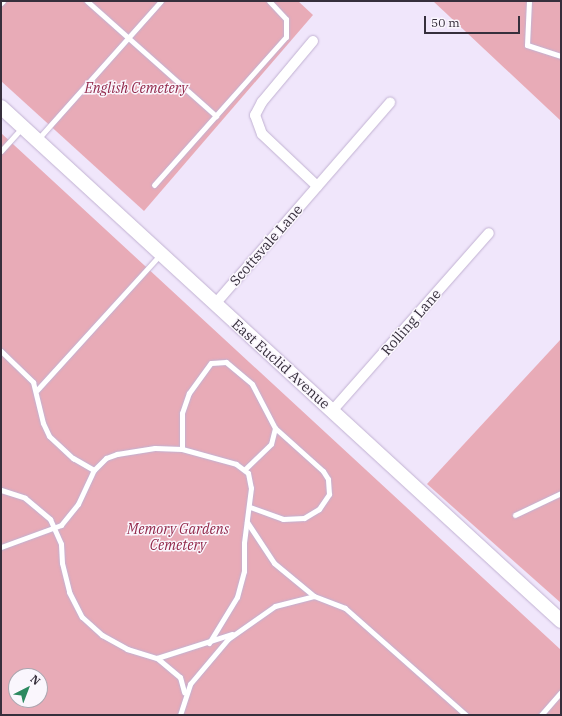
<!DOCTYPE html>
<style>
body{margin:0}
#map{position:relative;width:562px;height:716px;overflow:hidden;background:#f0e6fb;font-family:"IBM Plex Serif",serif}
div>[style]{position:absolute}
.green>*{inset:0;background:#e8abb7}
.roads{filter:drop-shadow(0 0 1px #c1b1d2) drop-shadow(0 0 1px #c1b1d2)}
.lane>*{height:5px;margin:-2.5px;padding:0 2.5px;transform-origin:2.5px;border-radius:2.5px;background:#fff}
.street>*{height:10px;margin:-5px;padding:0 5px;transform-origin:5px;border-radius:5px;background:#fff}
.secondary>*{height:14px;margin:-7px;padding:0 7px;transform-origin:7px;border-radius:7px;background:#fff}
span{translate:-50% -50%;white-space:nowrap;text-align:center;line-height:1.15;-webkit-text-stroke:3px #faf6fd;paint-order:stroke}
.park-label{font-size:14px;color:#92284a;font-style:italic}
.street-label{font-size:14px;color:#362f3c}
.frame{position:absolute;inset:0;border:2px solid #362f3c;pointer-events:none}
.north{position:absolute;left:8px;top:668px;width:40px;height:40px;box-sizing:border-box;background:#faf6fd;border:1px solid #aca6b0;border-radius:50%;rotate:42deg;font-size:11px;font-weight:700;line-height:16px;text-align:center;color:#362f3c}
.north::after{content:'';display:block;margin:auto;width:14px;height:18px;background:#2c8960;clip-path:polygon(50% 0,100% 100%,50% 72%,0 100%)}
.scale{position:absolute;left:424px;top:16px;width:96px;height:18px;box-sizing:border-box;border:2px solid #362f3c;border-top:0;padding-left:5px;font-size:12px;line-height:14px;white-space:nowrap;color:#362f3c;-webkit-text-stroke:3px #faf6fd;paint-order:stroke}
</style>
<div id="map">
<div class="green">
<div style="clip-path:polygon(1px 1px,298px 1px,313px 15px,144px 211px,1px 81px)"></div>
<div style="clip-path:polygon(433px 1px,561px 1px,561px 121px)"></div>
<div style="clip-path:polygon(evenodd,1px 133px,561px 650px,561px 715px,1px 715px,1px 133px,16px 676px,40px 676px,40px 700px,16px 700px,16px 676px)"></div>
<div style="clip-path:polygon(561px 339px,561px 603px,427px 484px)"></div>
</div>
<div class="roads">
<div class="lane">
<div style="left:87px;top:1px;width:173px;rotate:41.7deg"></div>
<div style="left:529px;top:1px;width:44px;rotate:92.6deg"></div>
<div style="left:527px;top:45px;width:36px;rotate:18deg"></div>
<div style="left:1px;top:3px;width:3px;rotate:-45deg"></div>
<div style="left:38px;top:139px;width:185px;rotate:-48.3deg"></div>
<div style="left:1px;top:151px;width:31px;rotate:-48deg"></div>
<div style="left:154px;top:185px;width:198px;rotate:-48.3deg"></div>
<div style="left:286px;top:37px;width:18px;rotate:-90deg"></div>
<div style="left:286px;top:19px;width:25px;rotate:-133deg"></div>
<div style="left:1px;top:351px;width:45px;rotate:44.1deg"></div>
<div style="left:33px;top:382px;width:42px;rotate:76.3deg"></div>
<div style="left:43px;top:423px;width:14px;rotate:65deg"></div>
<div style="left:49px;top:436px;width:33px;rotate:43deg"></div>
<div style="left:73px;top:458px;width:24px;rotate:30deg"></div>
<div style="left:37px;top:390px;width:183px;rotate:-47.7deg"></div>
<div style="left:182px;top:449px;width:36px;rotate:-90deg"></div>
<div style="left:182px;top:413px;width:21px;rotate:-71deg"></div>
<div style="left:189px;top:393px;width:37px;rotate:-54deg"></div>
<div style="left:211px;top:363px;width:15px;rotate:-4deg"></div>
<div style="left:226px;top:362px;width:34px;rotate:40deg"></div>
<div style="left:252px;top:384px;width:50px;rotate:62.4deg"></div>
<div style="left:275px;top:428px;width:16px;rotate:104deg"></div>
<div style="left:271px;top:444px;width:36px;rotate:136deg"></div>
<div style="left:1px;top:490px;width:25px;rotate:18deg"></div>
<div style="left:25px;top:498px;width:33px;rotate:40deg"></div>
<div style="left:50px;top:519px;width:27px;rotate:66deg"></div>
<div style="left:61px;top:544px;width:19px;rotate:87deg"></div>
<div style="left:62px;top:563px;width:30px;rotate:76deg"></div>
<div style="left:69px;top:592px;width:28px;rotate:63deg"></div>
<div style="left:82px;top:617px;width:27px;rotate:42deg"></div>
<div style="left:102px;top:635px;width:29px;rotate:29deg"></div>
<div style="left:127px;top:649px;width:31px;rotate:17deg"></div>
<div style="left:157px;top:658px;width:79px;rotate:-17.7deg"></div>
<div style="left:250px;top:507px;width:35px;rotate:20deg"></div>
<div style="left:283px;top:519px;width:21px;rotate:-3deg"></div>
<div style="left:304px;top:518px;width:17px;rotate:-31deg"></div>
<div style="left:319px;top:509px;width:18px;rotate:-56deg"></div>
<div style="left:329px;top:494px;width:15px;rotate:-94deg"></div>
<div style="left:328px;top:479px;width:9px;rotate:-122deg"></div>
<div style="left:323px;top:471px;width:64px;rotate:-138.1deg"></div>
<div style="left:515px;top:515px;width:51px;rotate:-25.6deg"></div>
<div style="left:247px;top:522px;width:49px;rotate:56.6deg"></div>
<div style="left:274px;top:563px;width:52px;rotate:39.5deg"></div>
<div style="left:1px;top:547px;width:64px;rotate:-20.1deg"></div>
<div style="left:61px;top:525px;width:27px;rotate:-51deg"></div>
<div style="left:78px;top:504px;width:38px;rotate:-65deg"></div>
<div style="left:94px;top:470px;width:17px;rotate:-45deg"></div>
<div style="left:106px;top:458px;width:12px;rotate:-20deg"></div>
<div style="left:117px;top:454px;width:38px;rotate:-9deg"></div>
<div style="left:155px;top:448px;width:27px;rotate:2deg"></div>
<div style="left:182px;top:449px;width:56px;rotate:15.5deg"></div>
<div style="left:236px;top:464px;width:15px;rotate:37deg"></div>
<div style="left:248px;top:473px;width:15px;rotate:79deg"></div>
<div style="left:251px;top:488px;width:55px;rotate:97.3deg"></div>
<div style="left:244px;top:543px;width:28px;rotate:90deg"></div>
<div style="left:244px;top:571px;width:27px;rotate:105deg"></div>
<div style="left:237px;top:597px;width:54px;rotate:121.3deg"></div>
<div style="left:157px;top:658px;width:30px;rotate:40deg"></div>
<div style="left:180px;top:677px;width:16px;rotate:75deg"></div>
<div style="left:180px;top:715px;width:33px;rotate:-72deg"></div>
<div style="left:190px;top:684px;width:59px;rotate:-49.8deg"></div>
<div style="left:228px;top:639px;width:57px;rotate:-35.1deg"></div>
<div style="left:275px;top:606px;width:40px;rotate:-14.4deg"></div>
<div style="left:314px;top:596px;width:33px;rotate:21deg"></div>
<div style="left:345px;top:608px;width:162px;rotate:41.5deg"></div>
<div style="left:541px;top:715px;width:30px;rotate:-49deg"></div>
</div>
<div class="street">
<div style="left:313px;top:41px;width:80px;rotate:129.9deg"></div>
<div style="left:262px;top:102px;width:15px;rotate:118deg"></div>
<div style="left:255px;top:115px;width:20px;rotate:70deg"></div>
<div style="left:262px;top:134px;width:76px;rotate:43.4deg"></div>
<div style="left:215px;top:304px;width:267px;rotate:-49deg"></div>
<div style="left:332px;top:411px;width:237px;rotate:-48.6deg"></div>
</div>
<div class="secondary">
<div style="left:1px;top:107px;width:760px;rotate:42.55deg"></div>
</div>
</div>
<div class="park-label">
<span style="left:136px;top:88px">English Cemetery</span>
<span style="left:178px;top:537px">Memory Gardens<br>Cemetery</span>
</div>
<div class="street-label">
<span style="left:266px;top:245px;rotate:-49deg">Scottsvale Lane</span>
<span style="left:411px;top:322px;rotate:-49deg">Rolling Lane</span>
<span style="left:281px;top:364px;rotate:42deg">East Euclid Avenue</span>
</div>
<div class="frame"></div>
<div class="north">N</div>
<div class="scale">50 m</div>
</div>
